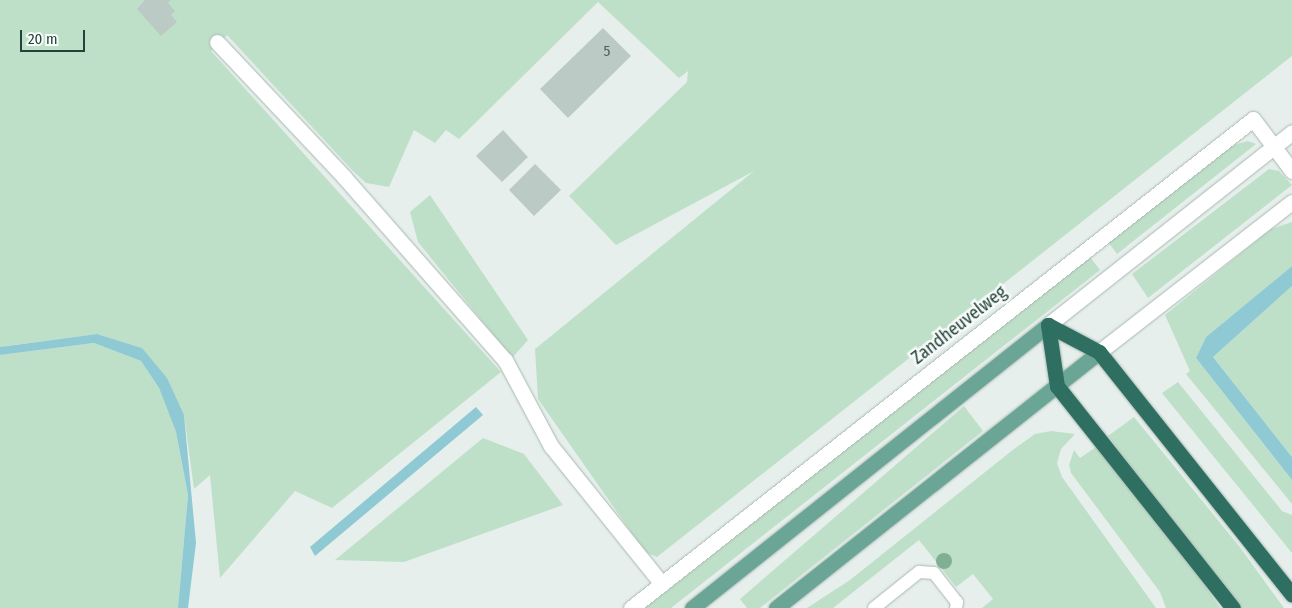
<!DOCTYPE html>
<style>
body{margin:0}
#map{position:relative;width:1292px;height:608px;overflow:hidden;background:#e6efeb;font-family:"Fira Sans Condensed",sans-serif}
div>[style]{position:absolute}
.green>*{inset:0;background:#bfe0c8}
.water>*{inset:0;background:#8ec9d4}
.building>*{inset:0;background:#bbcac4}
.roads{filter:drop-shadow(0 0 1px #a8b8b2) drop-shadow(0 0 1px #a8b8b2)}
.lane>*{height:12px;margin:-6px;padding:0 6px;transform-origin:6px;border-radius:6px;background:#fff}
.street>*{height:15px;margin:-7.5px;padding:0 7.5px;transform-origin:7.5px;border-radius:7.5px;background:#fff}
.secondary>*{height:15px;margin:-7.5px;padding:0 7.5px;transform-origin:7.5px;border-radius:7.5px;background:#fff}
.primary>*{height:15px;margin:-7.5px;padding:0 7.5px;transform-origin:7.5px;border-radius:7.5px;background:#6aa596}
.highway>*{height:15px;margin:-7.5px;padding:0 7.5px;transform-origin:7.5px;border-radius:7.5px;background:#2f6f62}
.trees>*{width:16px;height:16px;margin:-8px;border-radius:50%;background:#80af93}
span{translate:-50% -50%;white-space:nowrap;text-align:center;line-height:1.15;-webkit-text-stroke:5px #f7fbf9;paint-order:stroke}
.number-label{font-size:15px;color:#4a645c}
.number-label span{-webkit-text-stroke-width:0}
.street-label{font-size:18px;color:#24423a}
.scale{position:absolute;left:20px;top:30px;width:65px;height:22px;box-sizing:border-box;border:2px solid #24423a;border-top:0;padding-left:6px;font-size:15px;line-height:18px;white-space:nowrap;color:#24423a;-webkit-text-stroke:4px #f7fbf9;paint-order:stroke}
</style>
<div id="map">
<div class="green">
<div style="clip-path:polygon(0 0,1292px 0,1292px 56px,657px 557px,645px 552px,538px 399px,535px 349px,754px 171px,616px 245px,569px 196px,687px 82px,688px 71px,679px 78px,598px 2px,459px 139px,446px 130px,435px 143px,414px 130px,389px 187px,366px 183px,353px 171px,227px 35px,211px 51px,501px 372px,332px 508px,295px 491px,220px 578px,210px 475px,194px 489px,184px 415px,142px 348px,97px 334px,6px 346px,0 352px)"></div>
<div style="clip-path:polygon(1248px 141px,1256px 144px,1117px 254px,1108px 242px,1230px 146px)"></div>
<div style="clip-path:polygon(1269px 169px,1279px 171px,1292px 185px,1148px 298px,1132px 274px)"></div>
<div style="clip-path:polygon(430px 195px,528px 340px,512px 358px,418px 242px,410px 212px)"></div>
<div style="clip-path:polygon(1292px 222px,1292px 266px,1206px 337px,1196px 358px,1292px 480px,1292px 504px,1186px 374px,1190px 371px,1165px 315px,1271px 229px)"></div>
<div style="clip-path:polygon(1090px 257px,1100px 270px,671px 608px,645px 608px)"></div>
<div style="clip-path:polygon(1292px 286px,1292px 457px,1213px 357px)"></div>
<div style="clip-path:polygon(94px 343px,141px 361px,159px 388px,176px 432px,188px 495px,178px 608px,0 608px,0 355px)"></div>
<div style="clip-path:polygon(1178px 382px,1282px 511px,1292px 515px,1292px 553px,1162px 393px)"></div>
<div style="clip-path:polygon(964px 406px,983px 431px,760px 608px,747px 608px,740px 599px)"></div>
<div style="clip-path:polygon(1134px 417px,1239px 546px,1284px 608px,1239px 608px,1108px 436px)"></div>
<div style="clip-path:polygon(1051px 431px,1075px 434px,1061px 449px,1057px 463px,1062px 477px,1156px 608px,982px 608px,993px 599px,973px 574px,956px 587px,919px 540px,833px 608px,807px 608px,850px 580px,1014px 449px,1035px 434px)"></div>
<div style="clip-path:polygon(483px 438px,524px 454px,563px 505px,404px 562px,335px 560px)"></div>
<div style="clip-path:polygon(1096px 447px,1203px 583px,1220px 608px,1166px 608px,1160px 592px,1071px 473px,1069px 465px,1074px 450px,1080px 458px)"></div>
</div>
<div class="water">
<div style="clip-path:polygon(1292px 266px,1292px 286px,1213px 357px,1292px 457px,1292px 480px,1196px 358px,1206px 337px)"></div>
<div style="clip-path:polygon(97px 334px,142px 348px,167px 378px,184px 415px,196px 543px,188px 608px,178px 608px,188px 495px,176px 432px,159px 388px,141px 361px,94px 343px,0 355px,0 347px)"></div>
<div style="clip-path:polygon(476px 407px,483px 415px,315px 556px,310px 547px)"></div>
</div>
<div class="building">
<div style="clip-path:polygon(145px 0,171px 0,168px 3px,175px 11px,171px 15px,177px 22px,161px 36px,137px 9px)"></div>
<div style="clip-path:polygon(603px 28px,631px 56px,568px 118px,540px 89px)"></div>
<div style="clip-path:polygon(503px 130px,528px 157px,502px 182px,476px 156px)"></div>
<div style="clip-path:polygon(535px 164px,561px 190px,534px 216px,509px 190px)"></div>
</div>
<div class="roads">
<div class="lane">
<div style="left:874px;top:608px;width:58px;rotate:-38.7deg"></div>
<div style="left:919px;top:572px;width:15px;rotate:4deg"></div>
<div style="left:934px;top:573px;width:37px;rotate:52deg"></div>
<div style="left:957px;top:602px;width:6px;rotate:99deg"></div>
</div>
<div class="street">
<div style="left:217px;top:42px;width:185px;rotate:46.7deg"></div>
<div style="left:344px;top:177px;width:244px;rotate:48.7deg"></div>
<div style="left:505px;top:360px;width:98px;rotate:61.9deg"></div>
<div style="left:551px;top:446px;width:177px;rotate:51.2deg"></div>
<div style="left:631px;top:608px;width:791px;rotate:-38.17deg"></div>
<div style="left:1253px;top:119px;width:65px;rotate:53.1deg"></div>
</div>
<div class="secondary">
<div style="left:1048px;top:325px;width:311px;rotate:-38.3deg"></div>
<div style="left:1099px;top:352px;width:244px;rotate:-37.9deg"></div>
</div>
<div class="primary">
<div style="left:692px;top:608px;width:455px;rotate:-38.5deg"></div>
<div style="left:776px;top:608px;width:412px;rotate:-38.4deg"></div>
</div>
<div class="highway">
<div style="left:1048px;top:325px;width:58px;rotate:27.9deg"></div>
<div style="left:1099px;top:352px;width:310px;rotate:51.5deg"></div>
<div style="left:1048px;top:325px;width:62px;rotate:81.6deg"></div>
<div style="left:1057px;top:386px;width:283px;rotate:51.6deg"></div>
</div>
</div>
<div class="trees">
<div style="left:944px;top:561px"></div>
</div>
<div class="number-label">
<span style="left:607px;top:52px">5</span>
</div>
<div class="street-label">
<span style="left:959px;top:325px;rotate:-38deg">Zandheuvelweg</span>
</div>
<div class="scale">20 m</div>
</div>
